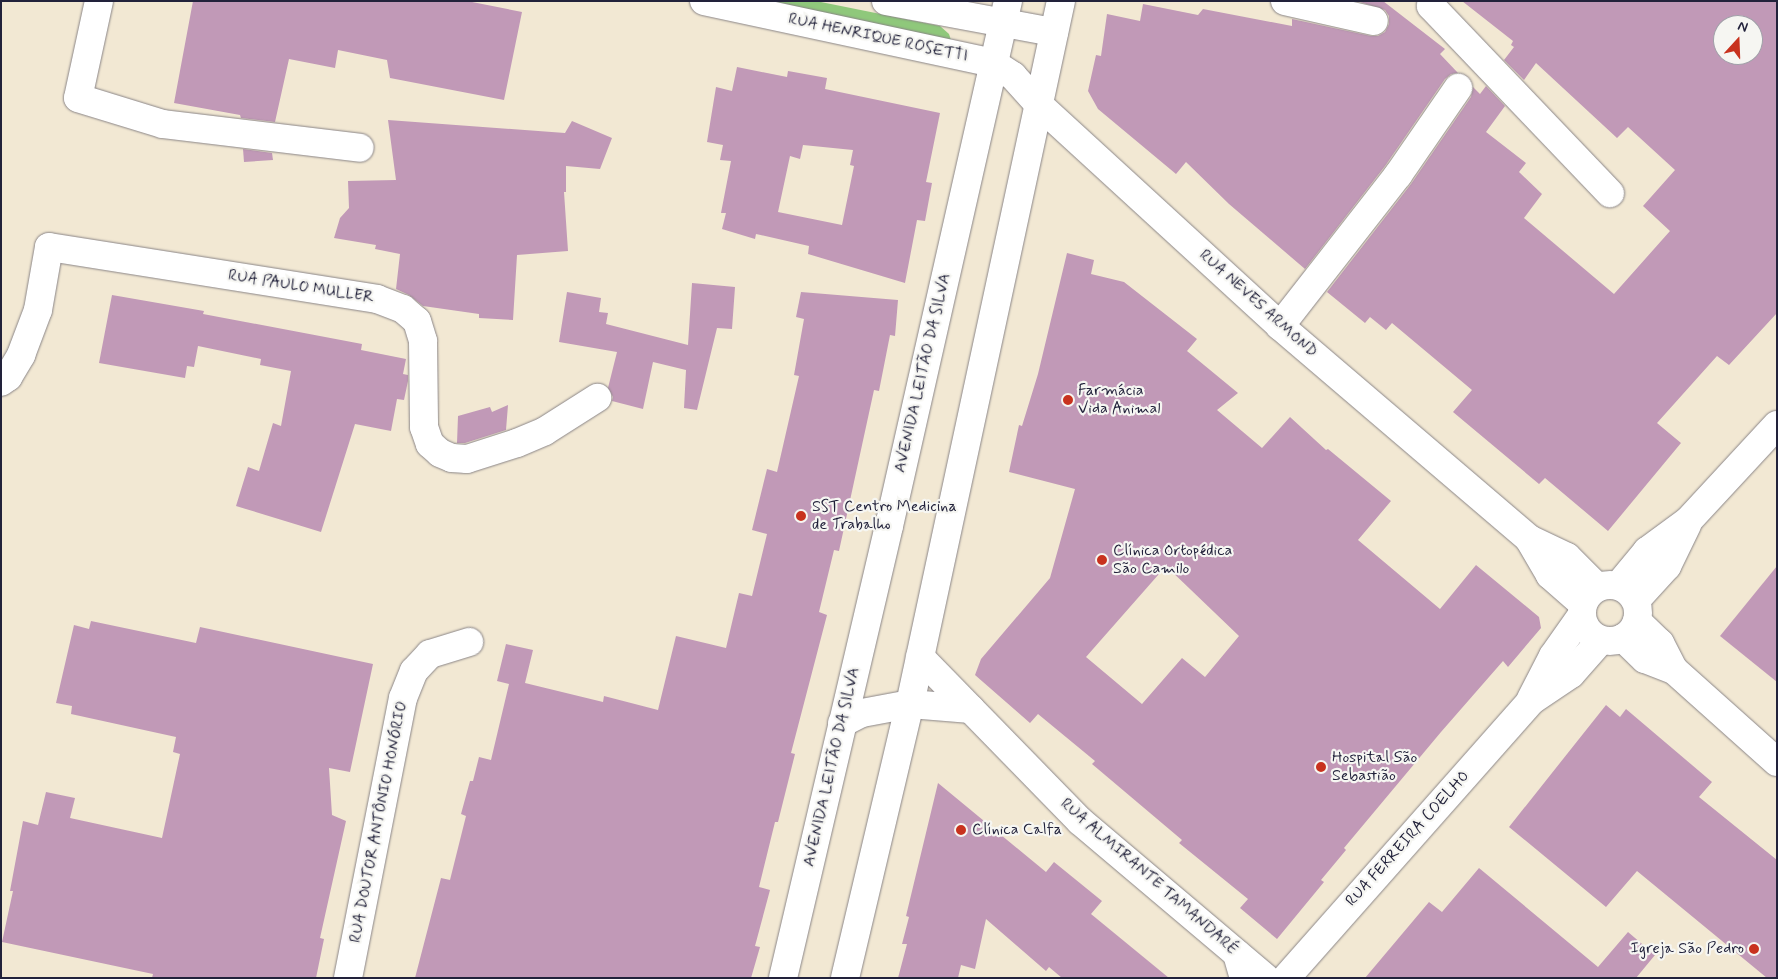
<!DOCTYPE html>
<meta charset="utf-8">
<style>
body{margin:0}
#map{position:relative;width:1778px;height:979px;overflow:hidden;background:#f2e8d3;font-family:Mynerve,sans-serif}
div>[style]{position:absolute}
.green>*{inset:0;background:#8fc87b}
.building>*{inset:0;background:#c199b7}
.roads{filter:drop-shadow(0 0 1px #8a8587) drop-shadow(0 0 1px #8a8587)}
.minor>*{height:28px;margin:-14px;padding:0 14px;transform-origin:14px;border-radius:14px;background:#fff}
.major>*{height:28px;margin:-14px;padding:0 14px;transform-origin:14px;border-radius:14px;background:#fff}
.major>.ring{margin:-14px;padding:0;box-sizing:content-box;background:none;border:28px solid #fff;border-radius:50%}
.dots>*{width:14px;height:14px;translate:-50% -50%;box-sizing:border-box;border:2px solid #f6f6f2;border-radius:50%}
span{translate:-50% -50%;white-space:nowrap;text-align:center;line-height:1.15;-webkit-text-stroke:4.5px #f6f6f2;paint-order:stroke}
.street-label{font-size:16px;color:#22223b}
.poi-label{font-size:16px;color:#22223b}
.left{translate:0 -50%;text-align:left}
.right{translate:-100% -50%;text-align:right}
.frame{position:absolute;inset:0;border:2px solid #22223b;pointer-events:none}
.north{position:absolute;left:1713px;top:15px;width:50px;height:50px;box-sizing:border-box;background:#f6f6f2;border:1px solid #a1a1a9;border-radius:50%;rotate:20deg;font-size:14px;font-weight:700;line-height:20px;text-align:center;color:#22223b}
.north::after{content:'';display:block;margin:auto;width:18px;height:22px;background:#c8321e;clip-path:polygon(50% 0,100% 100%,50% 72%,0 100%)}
</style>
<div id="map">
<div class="green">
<div style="clip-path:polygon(732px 1px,816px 1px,940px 26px,949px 34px,951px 40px)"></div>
</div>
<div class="building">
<div style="clip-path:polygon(193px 1px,467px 1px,522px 12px,504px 100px,390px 78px,387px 60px,338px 50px,335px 68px,289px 59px,275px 122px,241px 118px,240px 115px,174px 103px)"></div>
<div style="clip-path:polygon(1357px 1px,1383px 1px,1445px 49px,1440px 54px,1458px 73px,1451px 74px,1445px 79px,1385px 166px,1305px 269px,1229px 204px,1186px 162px,1176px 174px,1098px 109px,1088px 91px,1096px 55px,1101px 56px,1107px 14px,1140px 21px,1143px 4px,1198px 15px,1203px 9px,1292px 26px,1292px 19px,1371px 36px,1378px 36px,1385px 32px,1389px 24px,1389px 16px,1385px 10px)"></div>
<div style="clip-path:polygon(evenodd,1462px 1px,1777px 1px,1777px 313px,1729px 365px,1717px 356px,1657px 423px,1681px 443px,1608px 531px,1545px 478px,1539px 484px,1453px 412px,1472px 390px,1392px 323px,1386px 330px,1370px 317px,1365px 323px,1327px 292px,1411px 184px,1471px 97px,1473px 87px,1480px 94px,1486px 86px,1505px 106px,1486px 132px,1526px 163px,1519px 172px,1542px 194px,1524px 218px,1614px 294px,1670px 231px,1643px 206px,1675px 170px,1628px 127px,1617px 138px,1536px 63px,1524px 80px,1504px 60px,1514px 47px,1511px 45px,1513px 41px,1462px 1px,1723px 25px,1753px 25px,1753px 55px,1723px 55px,1723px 25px)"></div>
<div style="clip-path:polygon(evenodd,737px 67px,787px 77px,788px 71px,827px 78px,825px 89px,940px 113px,926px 182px,932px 183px,925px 221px,917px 220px,905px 283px,808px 254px,809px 246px,756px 234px,755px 239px,722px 229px,726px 213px,721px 213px,731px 161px,720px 160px,723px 145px,707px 142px,716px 87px,732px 91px,737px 67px,803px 145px,853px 150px,850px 165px,854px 166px,842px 225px,778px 212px,790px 156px,800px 159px,803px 145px)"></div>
<div style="clip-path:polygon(388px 120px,565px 133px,572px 121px,612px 138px,600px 169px,566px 166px,566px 192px,564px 192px,568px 251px,517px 255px,513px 320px,479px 318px,479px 314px,423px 306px,409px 295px,396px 289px,400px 254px,375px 249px,376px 245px,334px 238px,340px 218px,349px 208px,348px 181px,396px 180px)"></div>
<div style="clip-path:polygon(243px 149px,272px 153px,273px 160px,244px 162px)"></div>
<div style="clip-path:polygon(evenodd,1067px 253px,1094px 260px,1091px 274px,1124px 282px,1197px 339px,1187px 351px,1238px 393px,1217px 410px,1262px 448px,1290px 417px,1326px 450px,1328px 449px,1391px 501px,1358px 540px,1440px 609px,1476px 565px,1539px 617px,1541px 628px,1508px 667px,1503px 661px,1441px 732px,1344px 848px,1346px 850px,1321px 880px,1324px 882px,1277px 939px,1240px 908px,1248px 899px,1179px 843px,1182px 840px,1092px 764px,1095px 761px,1038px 714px,1030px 723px,975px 675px,981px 659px,1050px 578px,1075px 489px,1009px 472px,1019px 425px,1022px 426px,1038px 374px,1067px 253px,1166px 566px,1239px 636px,1205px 677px,1182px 658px,1142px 704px,1086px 657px,1166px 566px)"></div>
<div style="clip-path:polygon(692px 283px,735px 287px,732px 329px,717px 328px,697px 410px,684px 408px,686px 370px,653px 362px,643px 409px,612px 401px,613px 397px,608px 388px,617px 352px,559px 342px,567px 292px,601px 298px,599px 312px,608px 313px,606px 324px,688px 345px)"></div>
<div style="clip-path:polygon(801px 292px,898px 300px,895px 336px,890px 335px,879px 391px,874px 390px,839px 551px,834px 550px,819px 612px,827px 615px,791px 753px,795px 754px,778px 822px,775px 822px,759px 887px,770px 890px,755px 946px,760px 947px,751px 978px,415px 978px,441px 878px,450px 880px,466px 816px,461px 814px,470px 781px,473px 781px,479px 757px,491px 760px,509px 684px,497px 681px,506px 644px,533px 650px,525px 683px,603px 702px,604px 696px,658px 710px,676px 636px,726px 648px,739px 593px,752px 596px,767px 534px,752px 530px,767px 469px,777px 472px,799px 376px,794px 375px,804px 319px,796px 317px)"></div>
<div style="clip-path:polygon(112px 295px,204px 311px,203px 314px,362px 344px,361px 350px,406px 359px,403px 374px,408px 375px,408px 381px,404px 400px,397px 399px,391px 431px,355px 424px,321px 532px,236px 506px,248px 467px,259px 471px,273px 423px,281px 426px,291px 371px,260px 365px,261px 359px,198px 346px,194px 367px,187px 366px,185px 378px,99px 363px)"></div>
<div style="clip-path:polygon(508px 405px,506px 430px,465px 443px,457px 443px,458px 416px,490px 407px,492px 412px)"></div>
<div style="clip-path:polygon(1777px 566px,1777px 682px,1720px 636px)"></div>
<div style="clip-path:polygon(91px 621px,196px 643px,200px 627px,373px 664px,350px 772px,329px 768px,332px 815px,346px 821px,320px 938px,324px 939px,316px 978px,152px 978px,153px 974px,2px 942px,13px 891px,10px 891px,23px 821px,38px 825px,46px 792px,75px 798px,70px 818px,162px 838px,180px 754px,173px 752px,176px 737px,71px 714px,72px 706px,56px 703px,74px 625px,89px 629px)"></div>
<div style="clip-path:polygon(1606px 705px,1620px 717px,1626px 709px,1712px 782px,1699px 797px,1777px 860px,1777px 978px,1767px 978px,1637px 871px,1606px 907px,1509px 827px)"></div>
<div style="clip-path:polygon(938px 783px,1046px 872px,1054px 862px,1102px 901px,1091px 914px,1169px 978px,1062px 978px,1049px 967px,1046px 971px,986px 919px,975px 969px,961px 965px,958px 978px,898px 978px,907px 944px,902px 944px,909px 917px,906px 916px)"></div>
<div style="clip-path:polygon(1479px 868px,1598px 967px,1628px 932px,1655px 955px,1636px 978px,1365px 978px,1429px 902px,1442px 912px)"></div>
</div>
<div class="roads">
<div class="minor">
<div style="left:99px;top:1px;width:99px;rotate:102.2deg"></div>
<div style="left:78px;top:98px;width:89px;rotate:17deg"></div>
<div style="left:163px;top:124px;width:198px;rotate:6.9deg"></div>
<div style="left:704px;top:1px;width:296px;rotate:12.1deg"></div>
<div style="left:993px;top:63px;width:24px;rotate:33deg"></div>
<div style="left:1013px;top:76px;width:38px;rotate:48deg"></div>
<div style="left:1038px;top:104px;width:328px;rotate:42.5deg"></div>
<div style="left:1280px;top:326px;width:328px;rotate:40.5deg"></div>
<div style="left:1529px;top:539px;width:42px;rotate:25.3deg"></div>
<div style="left:1567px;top:557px;width:42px;rotate:45deg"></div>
<div style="left:886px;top:1px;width:171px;rotate:10.5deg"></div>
<div style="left:1285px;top:1px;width:91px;rotate:12.7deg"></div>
<div style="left:1432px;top:1px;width:5px;rotate:101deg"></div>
<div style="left:1431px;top:6px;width:259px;rotate:46.3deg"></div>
<div style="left:1280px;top:326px;width:192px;rotate:-52deg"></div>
<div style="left:1398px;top:175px;width:106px;rotate:-55.4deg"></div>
<div style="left:1px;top:382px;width:9px;rotate:-36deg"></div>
<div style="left:8px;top:377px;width:26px;rotate:-59deg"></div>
<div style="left:21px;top:355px;width:48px;rotate:-69.3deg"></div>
<div style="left:38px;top:310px;width:64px;rotate:-80.1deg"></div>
<div style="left:49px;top:247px;width:332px;rotate:9deg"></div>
<div style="left:377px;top:299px;width:28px;rotate:21deg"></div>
<div style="left:403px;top:309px;width:18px;rotate:41deg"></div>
<div style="left:417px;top:321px;width:21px;rotate:73deg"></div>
<div style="left:423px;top:341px;width:86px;rotate:89.3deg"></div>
<div style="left:424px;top:427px;width:18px;rotate:71deg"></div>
<div style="left:430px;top:444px;width:13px;rotate:42deg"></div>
<div style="left:440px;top:453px;width:13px;rotate:23deg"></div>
<div style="left:452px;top:458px;width:15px;rotate:4deg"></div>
<div style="left:467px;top:459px;width:52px;rotate:-17.7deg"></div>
<div style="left:517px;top:443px;width:30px;rotate:-23deg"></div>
<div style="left:545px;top:431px;width:62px;rotate:-32.4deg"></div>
<div style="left:1529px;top:539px;width:42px;rotate:59.7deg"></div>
<div style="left:1550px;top:575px;width:44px;rotate:41.3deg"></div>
<div style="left:1637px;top:621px;width:32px;rotate:44deg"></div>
<div style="left:1660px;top:643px;width:30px;rotate:63deg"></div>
<div style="left:1674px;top:670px;width:138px;rotate:41.8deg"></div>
<div style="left:1623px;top:638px;width:30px;rotate:44deg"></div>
<div style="left:1645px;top:659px;width:31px;rotate:21deg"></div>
<div style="left:920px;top:657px;width:229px;rotate:45.7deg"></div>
<div style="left:1080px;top:821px;width:243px;rotate:40.2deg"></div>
<div style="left:842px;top:723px;width:22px;rotate:-27deg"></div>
<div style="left:862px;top:713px;width:49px;rotate:-10.6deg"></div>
<div style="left:910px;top:704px;width:61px;rotate:4.7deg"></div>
<div style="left:348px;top:978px;width:285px;rotate:-78.9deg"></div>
<div style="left:403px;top:698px;width:29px;rotate:-68deg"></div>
<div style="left:414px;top:671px;width:23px;rotate:-47deg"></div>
<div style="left:430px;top:654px;width:41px;rotate:-17.1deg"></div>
<div style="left:783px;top:978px;width:464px;rotate:-76.8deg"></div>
<div style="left:889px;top:526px;width:538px;rotate:-77.23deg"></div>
<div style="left:845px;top:978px;width:282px;rotate:-76.7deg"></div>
<div style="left:910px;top:704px;width:719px;rotate:-77.88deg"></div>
</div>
<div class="major">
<div class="ring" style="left:1582px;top:585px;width:28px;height:28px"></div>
<div style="left:1619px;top:585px;width:44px;rotate:-50.5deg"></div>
<div style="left:1647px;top:551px;width:51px;rotate:-36.2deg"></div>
<div style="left:1688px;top:521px;width:131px;rotate:-47.2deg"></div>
<div style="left:1636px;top:600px;width:46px;rotate:-47.6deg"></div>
<div style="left:1667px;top:566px;width:46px;rotate:-64deg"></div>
<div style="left:1531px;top:699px;width:48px;rotate:-62.9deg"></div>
<div style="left:1553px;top:656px;width:50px;rotate:-54.7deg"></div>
<div style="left:1237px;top:954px;width:25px;rotate:74deg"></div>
<div style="left:1286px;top:978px;width:370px;rotate:-48.5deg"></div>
<div style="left:1531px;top:701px;width:48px;rotate:-34deg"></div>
<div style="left:1571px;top:674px;width:45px;rotate:-48.6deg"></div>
</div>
</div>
<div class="dots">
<div style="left:1068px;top:400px;background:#c8321e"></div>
<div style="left:801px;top:516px;background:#c8321e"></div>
<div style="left:1102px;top:560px;background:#c8321e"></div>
<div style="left:1321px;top:767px;background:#c8321e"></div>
<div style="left:961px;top:830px;background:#c8321e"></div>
<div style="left:1754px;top:949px;background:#c8321e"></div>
</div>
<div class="street-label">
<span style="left:878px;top:38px;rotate:12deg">RUA HENRIQUE ROSETTI</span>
<span style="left:301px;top:287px;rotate:9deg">RUA PAULO MULLER</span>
<span style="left:1258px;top:304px;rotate:42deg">RUA NEVES ARMOND</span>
<span style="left:923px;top:373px;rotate:-77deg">AVENIDA LEITÃO DA SILVA</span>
<span style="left:832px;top:767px;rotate:-77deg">AVENIDA LEITÃO DA SILVA</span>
<span style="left:379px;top:822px;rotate:-79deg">RUA DOUTOR ANTÔNIO HONÓRIO</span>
<span style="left:1408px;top:839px;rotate:-48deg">RUA FERREIRA COELHO</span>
<span style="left:1149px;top:877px;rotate:41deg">RUA ALMIRANTE TAMANDARÉ</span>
</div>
<div class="poi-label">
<span class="left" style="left:1078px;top:400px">Farmácia<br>Vida Animal</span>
<span class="left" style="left:812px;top:516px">SST Centro Medicina<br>de Trabalho</span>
<span class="left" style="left:1113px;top:560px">Clínica Ortopédica<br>São Camilo</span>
<span class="left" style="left:1332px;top:767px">Hospital São<br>Sebastião</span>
<span class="left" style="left:972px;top:830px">Clínica Calfa</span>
<span class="right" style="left:1744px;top:949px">Igreja São Pedro</span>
</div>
<div class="frame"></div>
<div class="north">N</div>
</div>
